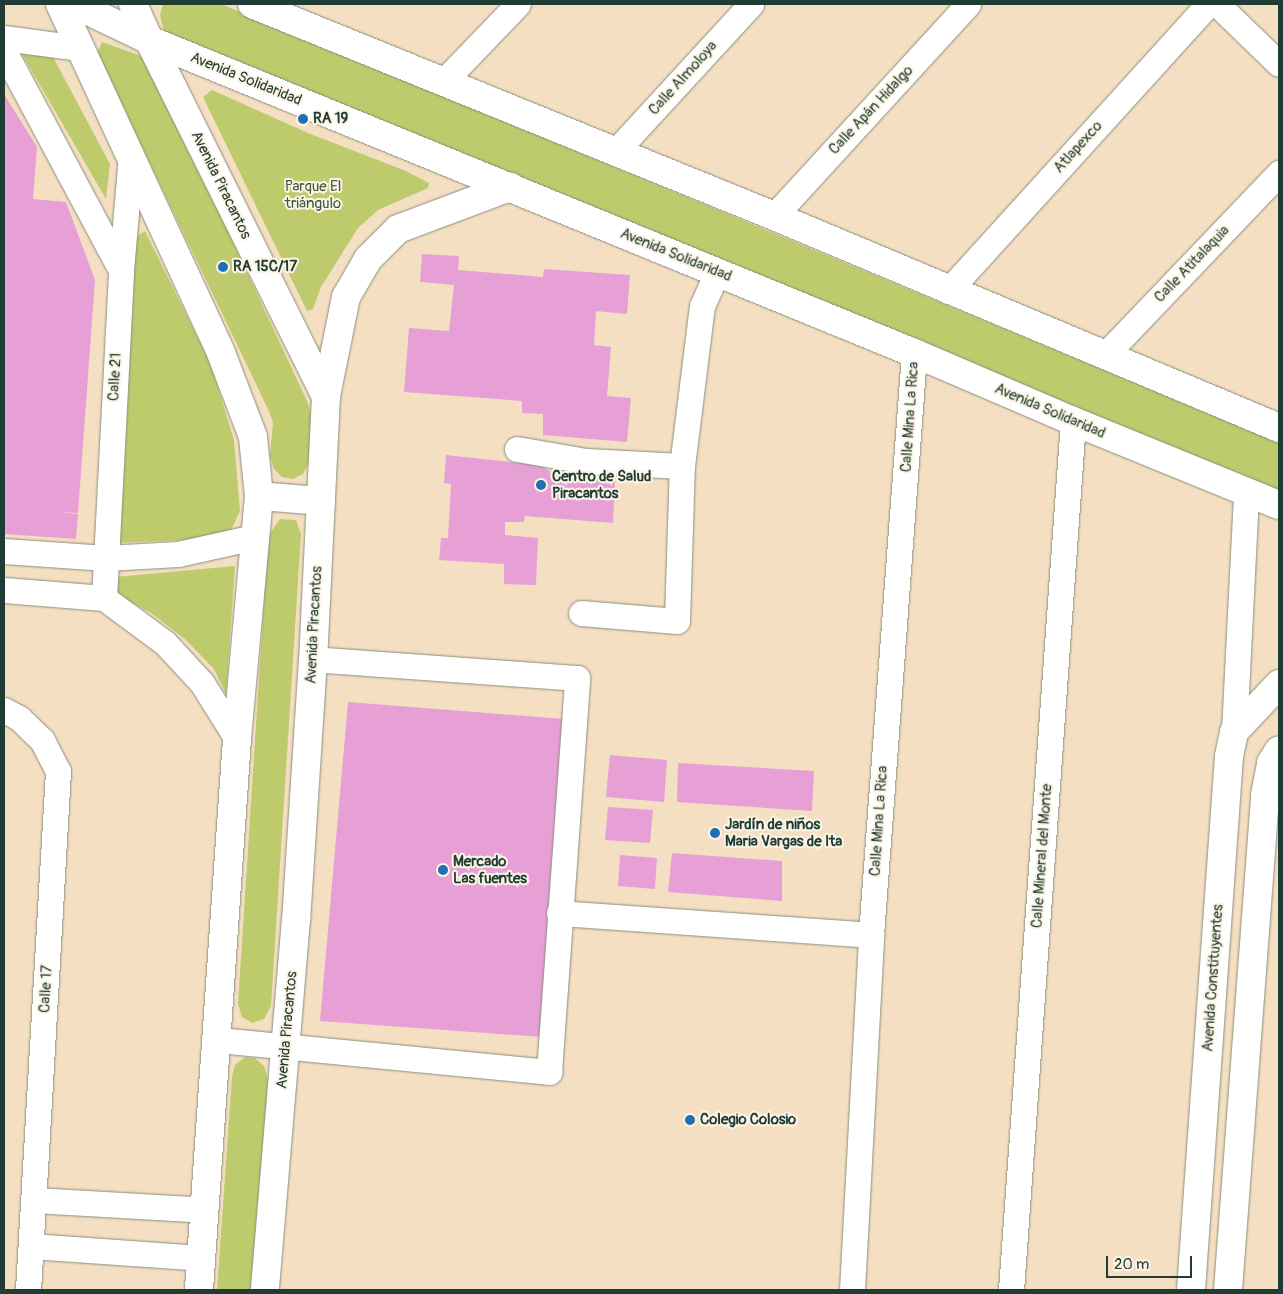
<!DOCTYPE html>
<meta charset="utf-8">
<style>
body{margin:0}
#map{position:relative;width:1283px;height:1294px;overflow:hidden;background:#f5dfc3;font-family:Pangolin,sans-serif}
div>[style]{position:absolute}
.green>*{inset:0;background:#bdcb6d}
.building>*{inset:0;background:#e6a0d6}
.roads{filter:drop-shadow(0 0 1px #8a8e7c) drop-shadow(0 0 1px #8a8e7c)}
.minor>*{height:25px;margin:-12.5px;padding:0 12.5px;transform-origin:12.5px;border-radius:12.5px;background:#fff}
.tertiary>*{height:28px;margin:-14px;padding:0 14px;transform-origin:14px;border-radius:14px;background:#fff}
.dots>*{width:14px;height:14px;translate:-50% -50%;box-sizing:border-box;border:2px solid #fcf5e5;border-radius:50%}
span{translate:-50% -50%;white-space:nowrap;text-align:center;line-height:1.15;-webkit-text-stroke:4px #fcf5e5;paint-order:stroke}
.street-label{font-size:15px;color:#1f3d34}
.poi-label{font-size:15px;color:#1f3d34;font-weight:700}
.left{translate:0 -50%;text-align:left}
.park-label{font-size:15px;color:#3f593f}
.frame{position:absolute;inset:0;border:5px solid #1f3d34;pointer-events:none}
.scale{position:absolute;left:1106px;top:1256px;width:86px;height:22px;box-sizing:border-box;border:2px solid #1f3d34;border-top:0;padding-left:6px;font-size:15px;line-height:18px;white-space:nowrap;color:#1f3d34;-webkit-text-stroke:4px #fcf5e5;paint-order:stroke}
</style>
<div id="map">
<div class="green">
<div style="clip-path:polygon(163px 4px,221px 4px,1279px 443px,1279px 492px,175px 38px,165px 33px,162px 24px,160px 15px)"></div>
<div style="clip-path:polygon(102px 42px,147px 58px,307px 401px,311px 413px,309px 462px,303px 474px,293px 479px,282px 477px,274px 469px,270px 456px,273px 422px,267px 407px,97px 53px)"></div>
<div style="clip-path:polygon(22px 54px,53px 57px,110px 164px,106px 199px)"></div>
<div style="clip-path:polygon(212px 90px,308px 133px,406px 171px,429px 183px,428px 188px,378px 210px,358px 228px,321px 287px,313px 309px,307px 311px,203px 97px)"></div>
<div style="clip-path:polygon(145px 231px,211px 365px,234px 440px,240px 511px,230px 532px,205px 539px,113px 543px,130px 241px)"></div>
<div style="clip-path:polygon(280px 519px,296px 520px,301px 534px,271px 1006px,264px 1019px,252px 1023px,242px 1017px,238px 1004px,267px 554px,271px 532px)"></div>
<div style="clip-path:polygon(235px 566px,226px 694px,214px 669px,186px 640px,151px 613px,112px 592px,115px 577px)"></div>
<div style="clip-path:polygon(245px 1057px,255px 1058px,264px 1066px,268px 1079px,254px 1290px,217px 1290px,232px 1077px,235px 1065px)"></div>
</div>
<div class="building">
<div style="clip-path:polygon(4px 94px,37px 147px,33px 199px,66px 202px,95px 280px,78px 513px,59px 512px,78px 514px,76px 539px,4px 534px)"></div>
<div style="clip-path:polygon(422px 254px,459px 256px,458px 270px,543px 277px,544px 269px,630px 275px,627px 314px,596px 311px,594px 345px,611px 347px,607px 396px,631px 398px,627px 442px,543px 435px,543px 414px,522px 413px,522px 401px,404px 392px,409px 328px,449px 331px,454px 285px,420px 282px)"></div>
<div style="clip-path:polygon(446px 455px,539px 465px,558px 476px,615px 479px,613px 523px,525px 516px,524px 522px,505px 522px,505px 535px,538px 538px,536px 585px,504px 584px,504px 564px,439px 560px,441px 538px,448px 538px,451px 484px,444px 483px)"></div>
<div style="clip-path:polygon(348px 702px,564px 719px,542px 1037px,320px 1021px)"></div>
<div style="clip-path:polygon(610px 755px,667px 760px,664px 802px,606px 797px)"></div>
<div style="clip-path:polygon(678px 763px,814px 771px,812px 811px,677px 802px)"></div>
<div style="clip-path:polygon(608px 807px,653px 810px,650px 843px,605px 840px)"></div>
<div style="clip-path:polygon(672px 853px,782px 861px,782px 901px,668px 892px)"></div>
<div style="clip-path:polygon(620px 855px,657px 858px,655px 889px,618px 886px)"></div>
</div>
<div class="roads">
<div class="minor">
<div style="left:1217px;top:4px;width:86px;rotate:44.1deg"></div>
<div style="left:4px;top:38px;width:77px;rotate:7.5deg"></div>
<div style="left:4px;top:51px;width:248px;rotate:61.9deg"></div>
<div style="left:443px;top:82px;width:108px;rotate:-46.1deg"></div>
<div style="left:615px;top:152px;width:201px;rotate:-47.4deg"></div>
<div style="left:774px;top:216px;width:287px;rotate:-47.5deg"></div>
<div style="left:948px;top:291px;width:387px;rotate:-47.8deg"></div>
<div style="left:1105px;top:355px;width:252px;rotate:-46.3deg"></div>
<div style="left:517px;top:449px;width:70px;rotate:9.9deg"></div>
<div style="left:586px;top:461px;width:96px;rotate:3deg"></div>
<div style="left:4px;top:551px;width:102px;rotate:3.9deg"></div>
<div style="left:106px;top:558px;width:72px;rotate:-3.2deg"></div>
<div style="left:178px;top:554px;width:78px;rotate:-12.6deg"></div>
<div style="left:4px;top:590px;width:100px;rotate:4.6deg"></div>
<div style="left:104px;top:598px;width:76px;rotate:36.4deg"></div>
<div style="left:165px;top:643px;width:54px;rotate:47.2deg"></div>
<div style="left:202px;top:683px;width:66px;rotate:58deg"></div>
<div style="left:104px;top:598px;width:328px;rotate:-87deg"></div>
<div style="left:121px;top:270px;width:115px;rotate:-85deg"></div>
<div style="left:581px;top:613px;width:96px;rotate:4.8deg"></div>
<div style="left:677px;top:621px;width:155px;rotate:-88.2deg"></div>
<div style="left:682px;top:466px;width:161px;rotate:-82.9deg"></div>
<div style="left:702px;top:306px;width:37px;rotate:-66deg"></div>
<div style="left:4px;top:710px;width:17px;rotate:28deg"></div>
<div style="left:19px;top:718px;width:32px;rotate:44deg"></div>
<div style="left:42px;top:740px;width:35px;rotate:63deg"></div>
<div style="left:58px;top:771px;width:520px;rotate:93.31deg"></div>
<div style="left:1234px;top:732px;width:241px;rotate:-87.1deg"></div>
<div style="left:559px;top:913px;width:313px;rotate:4deg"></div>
<div style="left:218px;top:1040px;width:333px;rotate:5.5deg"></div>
<div style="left:549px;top:1072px;width:395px;rotate:-85.9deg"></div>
<div style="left:577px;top:678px;width:265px;rotate:-175.9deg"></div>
<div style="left:34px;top:1200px;width:171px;rotate:3.3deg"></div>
<div style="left:31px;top:1246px;width:170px;rotate:4deg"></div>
<div style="left:852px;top:1290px;width:356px;rotate:-86.9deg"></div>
<div style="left:871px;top:935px;width:584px;rotate:-85.77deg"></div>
<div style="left:1011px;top:1290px;width:871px;rotate:-85.92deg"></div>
</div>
<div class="tertiary">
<div style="left:60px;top:4px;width:384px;rotate:65.2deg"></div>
<div style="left:221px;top:353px;width:90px;rotate:69.1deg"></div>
<div style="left:253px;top:437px;width:59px;rotate:84.2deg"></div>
<div style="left:259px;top:496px;width:244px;rotate:95.2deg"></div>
<div style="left:237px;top:739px;width:552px;rotate:93.95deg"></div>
<div style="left:74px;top:4px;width:83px;rotate:25.6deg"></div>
<div style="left:149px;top:40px;width:827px;rotate:22.25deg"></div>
<div style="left:914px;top:353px;width:173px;rotate:23.2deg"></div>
<div style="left:1073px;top:421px;width:222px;rotate:22.2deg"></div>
<div style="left:133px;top:4px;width:39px;rotate:66deg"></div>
<div style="left:149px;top:40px;width:398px;rotate:63.6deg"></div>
<div style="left:326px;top:396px;width:263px;rotate:92.8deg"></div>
<div style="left:313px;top:659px;width:261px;rotate:93.7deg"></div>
<div style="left:296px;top:919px;width:372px;rotate:94.8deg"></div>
<div style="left:252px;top:4px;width:563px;rotate:22.1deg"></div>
<div style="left:774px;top:216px;width:548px;rotate:22.77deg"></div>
<div style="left:326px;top:396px;width:101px;rotate:-78.6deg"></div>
<div style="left:346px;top:297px;width:44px;rotate:-59.9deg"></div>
<div style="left:368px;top:259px;width:42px;rotate:-45deg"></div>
<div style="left:398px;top:229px;width:120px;rotate:-20.6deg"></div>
<div style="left:259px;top:496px;width:62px;rotate:4.6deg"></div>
<div style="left:1191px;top:1290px;width:535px;rotate:-85.93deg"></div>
<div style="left:1229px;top:756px;width:25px;rotate:-78deg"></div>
<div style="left:1234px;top:732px;width:66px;rotate:-46.8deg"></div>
<div style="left:1228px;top:1290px;width:496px;rotate:-85.7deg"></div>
<div style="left:1265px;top:795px;width:33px;rotate:-79deg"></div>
<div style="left:1271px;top:763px;width:15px;rotate:-58deg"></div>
</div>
</div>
<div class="dots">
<div style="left:303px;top:119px;background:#1f6fb2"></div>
<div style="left:223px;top:267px;background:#1f6fb2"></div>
<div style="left:541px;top:485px;background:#1f6fb2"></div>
<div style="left:715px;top:833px;background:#1f6fb2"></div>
<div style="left:443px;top:870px;background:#1f6fb2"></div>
<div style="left:690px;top:1120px;background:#1f6fb2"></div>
</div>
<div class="street-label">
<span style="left:683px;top:78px;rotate:-48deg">Calle Almoloya</span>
<span style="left:246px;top:79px;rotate:22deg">Avenida Solidaridad</span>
<span style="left:871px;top:110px;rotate:-47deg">Calle Apán Hidalgo</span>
<span style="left:1078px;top:147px;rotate:-48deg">Atlapexco</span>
<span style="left:221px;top:185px;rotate:64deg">Avenida Piracantos</span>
<span style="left:676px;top:255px;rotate:22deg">Avenida Solidaridad</span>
<span style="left:1192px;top:264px;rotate:-46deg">Calle Atitalaquia</span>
<span style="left:115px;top:377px;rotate:-87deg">Calle 21</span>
<span style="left:1050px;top:411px;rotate:23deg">Avenida Solidaridad</span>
<span style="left:910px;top:417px;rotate:-86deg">Calle Mina La Rica</span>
<span style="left:314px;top:625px;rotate:-87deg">Avenida Piracantos</span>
<span style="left:879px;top:821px;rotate:-86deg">Calle Mina La Rica</span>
<span style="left:1042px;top:856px;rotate:-86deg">Calle Mineral del Monte</span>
<span style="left:1213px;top:978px;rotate:-86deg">Avenida Constituyentes</span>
<span style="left:46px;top:989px;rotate:-87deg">Calle 17</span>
<span style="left:287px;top:1030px;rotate:-85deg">Avenida Piracantos</span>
</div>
<div class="poi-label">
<span class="left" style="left:313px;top:119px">RA 19</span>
<span class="left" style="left:233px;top:267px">RA 15C/17</span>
<span class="left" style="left:552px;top:485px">Centro de Salud<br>Piracantos</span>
<span class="left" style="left:725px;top:833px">Jardín de niños<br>Maria Vargas de Ita</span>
<span class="left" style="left:453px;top:870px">Mercado<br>Las fuentes</span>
<span class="left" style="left:700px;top:1120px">Colegio Colosio</span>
</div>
<div class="park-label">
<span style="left:313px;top:195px">Parque El<br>triángulo</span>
</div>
<div class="frame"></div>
<div class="scale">20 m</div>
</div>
